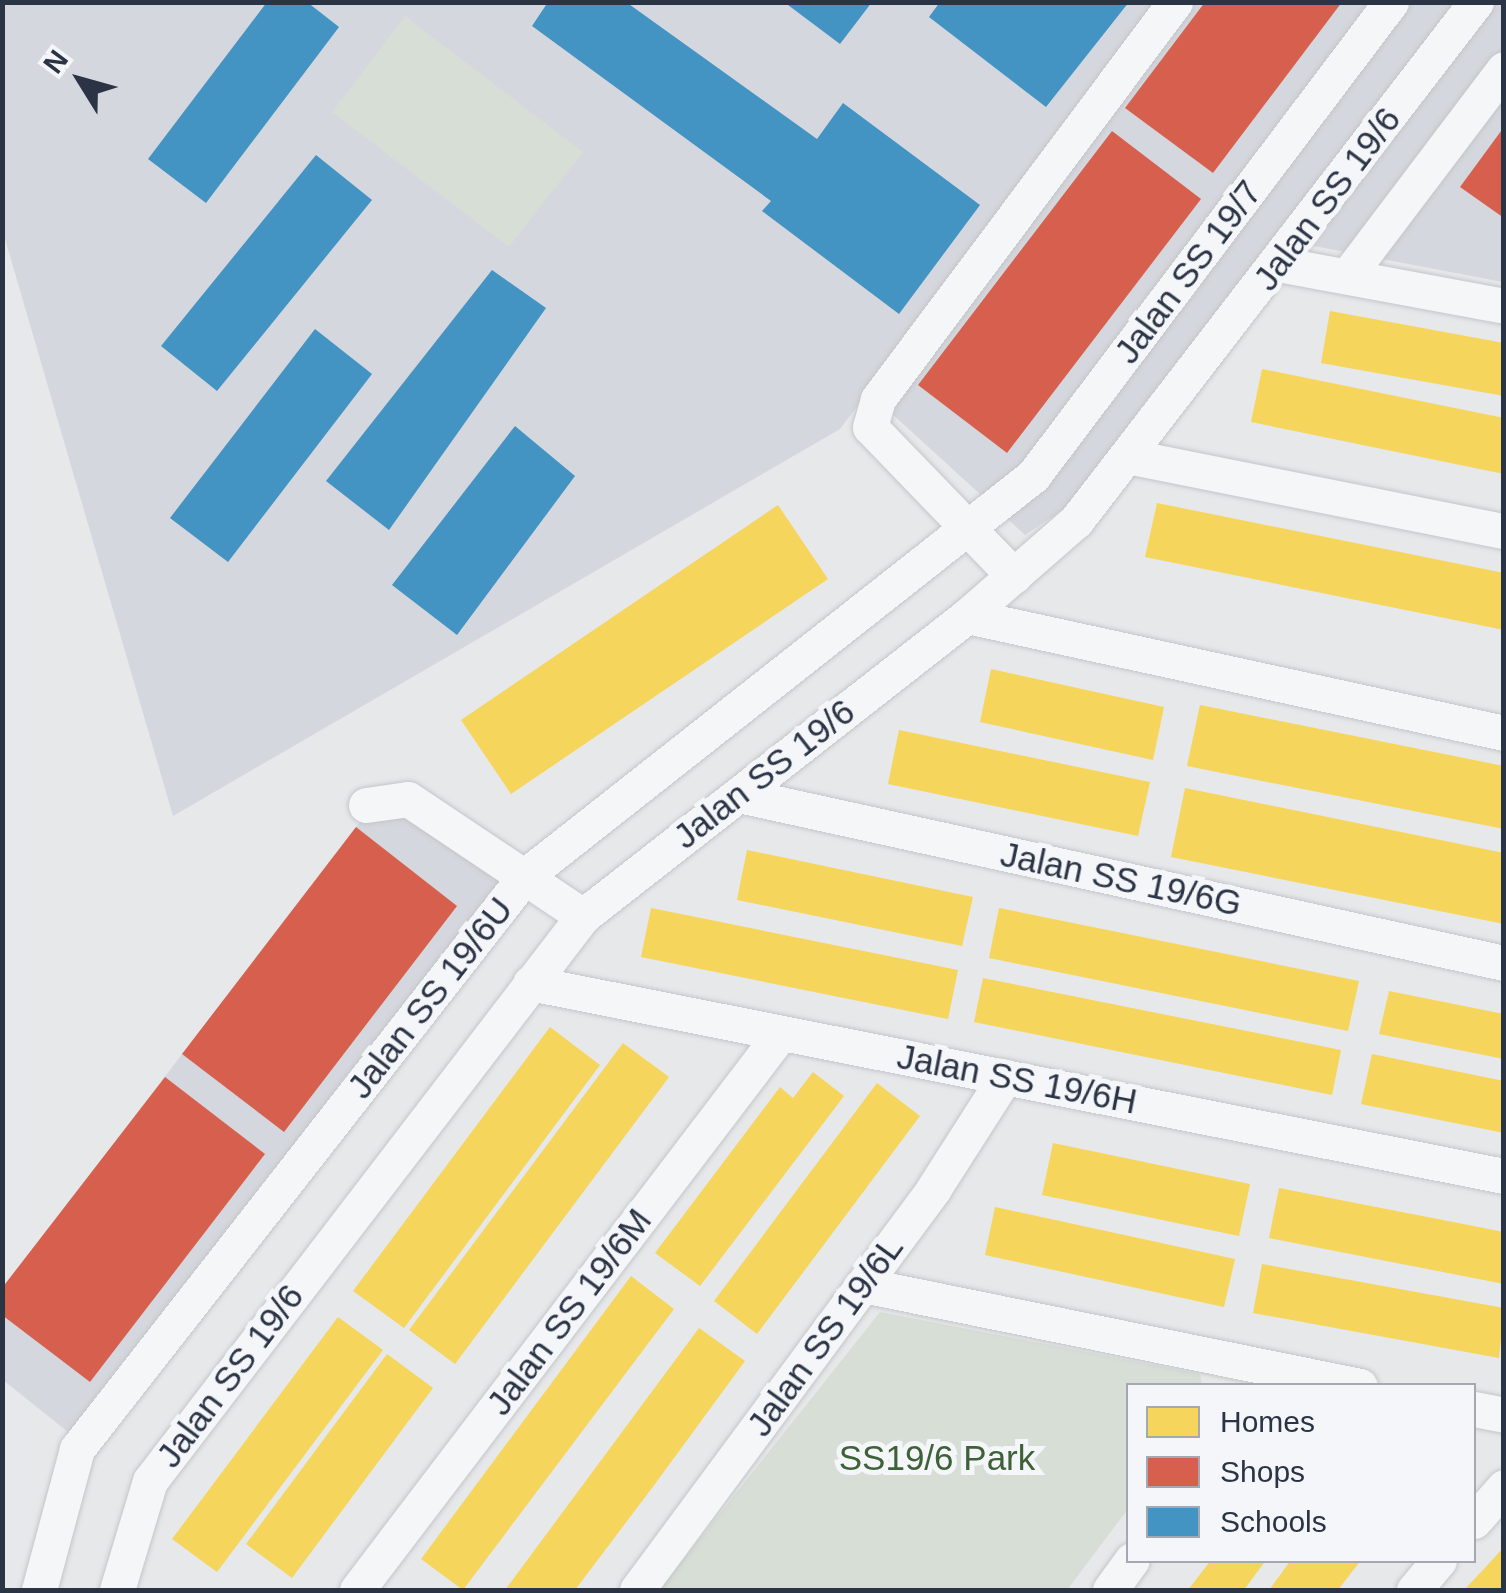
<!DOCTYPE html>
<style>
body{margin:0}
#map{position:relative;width:1506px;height:1593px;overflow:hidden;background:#e6e8ea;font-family:Arial,sans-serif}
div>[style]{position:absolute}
.built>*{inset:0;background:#d4d7dd}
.green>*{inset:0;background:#d6ded6}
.homes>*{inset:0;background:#f6d55c}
.shops>*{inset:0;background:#d6604d}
.schools>*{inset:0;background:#4393c3}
.roads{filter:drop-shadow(0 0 2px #c4c6c8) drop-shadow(0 0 2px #c4c6c8)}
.minor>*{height:35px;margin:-17.5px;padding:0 17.5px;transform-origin:17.5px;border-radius:17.5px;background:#f5f6f7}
span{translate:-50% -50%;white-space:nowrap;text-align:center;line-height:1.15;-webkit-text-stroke:10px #f4f6f9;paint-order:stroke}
.street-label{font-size:35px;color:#2b3445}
.park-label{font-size:35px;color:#3f6138}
.frame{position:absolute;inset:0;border:5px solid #2b3445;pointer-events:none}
.legend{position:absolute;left:1126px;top:1383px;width:350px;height:180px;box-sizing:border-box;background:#f4f6f9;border:2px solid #a4a8b1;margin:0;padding:12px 18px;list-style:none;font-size:30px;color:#2b3445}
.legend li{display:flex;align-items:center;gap:20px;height:50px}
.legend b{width:50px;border:2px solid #a4a8b1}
.north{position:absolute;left:30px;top:30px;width:100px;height:100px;-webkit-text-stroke:8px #f4f6f9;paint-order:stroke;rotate:307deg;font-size:28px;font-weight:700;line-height:40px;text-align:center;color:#2b3445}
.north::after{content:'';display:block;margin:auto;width:35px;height:45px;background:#2b3445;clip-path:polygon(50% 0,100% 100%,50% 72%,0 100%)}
</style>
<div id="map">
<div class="built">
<div style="clip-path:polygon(3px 3px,1503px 3px,1503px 282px,1277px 239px,1079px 499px,1025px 535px,868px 392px,840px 429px,173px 816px,3px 232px)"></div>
<div style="clip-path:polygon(407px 813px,507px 877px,73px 1436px,3px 1380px,2px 1289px,364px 817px)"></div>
</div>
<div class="green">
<div style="clip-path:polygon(405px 16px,583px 152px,509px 247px,332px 112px)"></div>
<div style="clip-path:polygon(880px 1312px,1200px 1374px,1202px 1385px,1128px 1386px,1128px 1509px,1067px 1590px,659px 1590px)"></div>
</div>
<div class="homes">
<div style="clip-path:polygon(1330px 311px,1504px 343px,1504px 396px,1321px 363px)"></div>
<div style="clip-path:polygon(1262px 369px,1504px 418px,1504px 474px,1251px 422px)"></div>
<div style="clip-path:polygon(1157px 503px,1504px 573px,1504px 630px,1145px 557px)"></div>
<div style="clip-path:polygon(778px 505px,828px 579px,511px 794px,461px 720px)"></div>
<div style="clip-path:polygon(991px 669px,1164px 707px,1153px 760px,980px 722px)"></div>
<div style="clip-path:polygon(1200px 705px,1504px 766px,1504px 829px,1187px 766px)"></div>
<div style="clip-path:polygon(899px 730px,1150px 782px,1138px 836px,888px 784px)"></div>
<div style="clip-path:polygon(1185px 788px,1504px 853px,1504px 924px,1171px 857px)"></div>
<div style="clip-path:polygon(747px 850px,973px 897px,962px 946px,737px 900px)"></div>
<div style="clip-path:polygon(651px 908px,958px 970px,948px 1019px,641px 957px)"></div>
<div style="clip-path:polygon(999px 908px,1359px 981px,1348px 1031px,989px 958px)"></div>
<div style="clip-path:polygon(983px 978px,1341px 1050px,1332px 1095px,974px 1022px)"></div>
<div style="clip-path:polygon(1389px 991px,1504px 1014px,1504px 1059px,1379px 1034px)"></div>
<div style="clip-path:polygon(550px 1027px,600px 1065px,404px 1328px,353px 1291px)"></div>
<div style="clip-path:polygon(623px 1043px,669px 1077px,455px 1364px,409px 1330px)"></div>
<div style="clip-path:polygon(1372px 1054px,1504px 1081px,1504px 1133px,1361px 1104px)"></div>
<div style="clip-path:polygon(813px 1072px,844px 1096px,700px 1286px,655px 1253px,780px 1087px,793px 1098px)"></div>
<div style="clip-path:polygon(877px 1083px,920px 1116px,757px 1334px,714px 1301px)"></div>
<div style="clip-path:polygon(1053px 1143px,1250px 1184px,1239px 1236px,1042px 1195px)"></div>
<div style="clip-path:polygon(1279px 1188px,1504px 1232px,1504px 1284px,1269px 1238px)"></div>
<div style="clip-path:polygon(995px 1207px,1235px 1259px,1224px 1307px,985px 1255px)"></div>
<div style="clip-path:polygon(1262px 1264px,1504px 1308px,1499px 1358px,1253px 1313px)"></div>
<div style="clip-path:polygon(631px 1276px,674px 1309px,463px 1590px,421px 1559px)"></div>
<div style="clip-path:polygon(338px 1317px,383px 1350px,217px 1572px,172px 1539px)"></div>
<div style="clip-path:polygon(699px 1328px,745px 1361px,655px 1484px,575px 1590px,505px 1590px)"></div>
<div style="clip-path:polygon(387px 1354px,433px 1388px,292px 1578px,246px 1544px)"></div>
<div style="clip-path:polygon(1504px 1547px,1504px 1590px,1464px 1590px,1481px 1572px)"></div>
<div style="clip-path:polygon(1211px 1560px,1266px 1560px,1244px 1590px,1188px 1590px)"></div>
<div style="clip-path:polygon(1291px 1560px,1361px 1560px,1338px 1590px,1269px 1590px)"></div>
</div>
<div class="shops">
<div style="clip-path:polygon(1205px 2px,1342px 2px,1213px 173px,1125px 108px)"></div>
<div style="clip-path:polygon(1504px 127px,1504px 218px,1460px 187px)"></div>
<div style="clip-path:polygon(1112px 131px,1201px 199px,1007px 453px,918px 385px)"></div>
<div style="clip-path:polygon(356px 827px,457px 906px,284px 1132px,182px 1054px)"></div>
<div style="clip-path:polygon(165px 1077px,265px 1154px,90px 1382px,2px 1315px,2px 1288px)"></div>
</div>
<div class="schools">
<div style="clip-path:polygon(267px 2px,307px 2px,339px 27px,206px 203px,148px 159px)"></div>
<div style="clip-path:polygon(548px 2px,626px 2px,817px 139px,843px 103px,980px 205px,899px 314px,762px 211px,771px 201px,532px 26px)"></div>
<div style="clip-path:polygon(784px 2px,872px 2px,840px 44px)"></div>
<div style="clip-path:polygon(940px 2px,1129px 2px,1046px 107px,929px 17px)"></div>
<div style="clip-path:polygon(316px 155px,372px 200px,217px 391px,161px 346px)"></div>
<div style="clip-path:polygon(492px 270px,546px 308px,389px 530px,326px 481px)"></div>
<div style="clip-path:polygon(315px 329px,372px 374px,228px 562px,170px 518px)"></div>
<div style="clip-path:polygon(515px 426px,575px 476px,457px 635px,392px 585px)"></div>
</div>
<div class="roads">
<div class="minor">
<div style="left:1278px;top:264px;width:230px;rotate:10.5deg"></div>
<div style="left:1348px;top:275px;width:258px;rotate:-52.9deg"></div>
<div style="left:1132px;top:457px;width:379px;rotate:11.3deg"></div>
<div style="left:1014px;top:576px;width:207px;rotate:-134deg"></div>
<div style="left:870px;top:427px;width:29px;rotate:-74deg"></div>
<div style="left:878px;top:399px;width:496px;rotate:-53.2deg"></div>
<div style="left:967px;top:616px;width:550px;rotate:12.29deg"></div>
<div style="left:739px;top:795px;width:783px;rotate:12.39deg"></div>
<div style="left:366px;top:805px;width:42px;rotate:-8.1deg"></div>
<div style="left:408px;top:799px;width:211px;rotate:33.8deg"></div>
<div style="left:530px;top:983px;width:993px;rotate:11.21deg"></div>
<div style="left:863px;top:1285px;width:507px;rotate:11.49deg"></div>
<div style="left:1474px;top:1409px;width:31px;rotate:11deg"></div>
<div style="left:1474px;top:1521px;width:45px;rotate:-48.6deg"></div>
<div style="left:39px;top:1590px;width:146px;rotate:-74.9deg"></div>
<div style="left:77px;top:1449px;width:727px;rotate:-51.98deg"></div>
<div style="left:525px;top:876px;width:647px;rotate:-38.22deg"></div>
<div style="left:1033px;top:476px;width:594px;rotate:-52.94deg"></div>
<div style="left:117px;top:1590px;width:114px;rotate:-73.2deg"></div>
<div style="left:150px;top:1481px;width:712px;rotate:-52.53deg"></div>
<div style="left:583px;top:916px;width:487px;rotate:-38deg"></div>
<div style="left:967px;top:616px;width:145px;rotate:-41.1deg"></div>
<div style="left:1076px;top:521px;width:655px;rotate:-52.38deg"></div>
<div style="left:357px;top:1590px;width:700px;rotate:-52.72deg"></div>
<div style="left:637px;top:1590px;width:500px;rotate:-53.5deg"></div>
<div style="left:934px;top:1188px;width:132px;rotate:-57.4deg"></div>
<div style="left:1110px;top:1590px;width:37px;rotate:-54deg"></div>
<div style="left:1414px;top:1590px;width:39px;rotate:-50deg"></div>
</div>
</div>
<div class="street-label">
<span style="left:1327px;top:199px;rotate:-53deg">Jalan SS 19/6</span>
<span style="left:1188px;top:272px;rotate:-53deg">Jalan SS 19/7</span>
<span style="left:764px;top:774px;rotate:-38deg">Jalan SS 19/6</span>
<span style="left:1121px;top:879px;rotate:12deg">Jalan SS 19/6G</span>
<span style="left:430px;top:998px;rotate:-52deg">Jalan SS 19/6U</span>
<span style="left:1017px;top:1079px;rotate:11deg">Jalan SS 19/6H</span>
<span style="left:569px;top:1312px;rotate:-53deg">Jalan SS 19/6M</span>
<span style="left:825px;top:1336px;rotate:-54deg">Jalan SS 19/6L</span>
<span style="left:230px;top:1376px;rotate:-53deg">Jalan SS 19/6</span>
</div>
<div class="park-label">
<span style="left:937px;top:1458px">SS19/6 Park</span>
</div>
<div class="frame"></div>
<ul class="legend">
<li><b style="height:28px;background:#f6d55c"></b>Homes</li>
<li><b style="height:28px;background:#d6604d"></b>Shops</li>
<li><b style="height:28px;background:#4393c3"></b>Schools</li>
</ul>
<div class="north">N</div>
</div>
